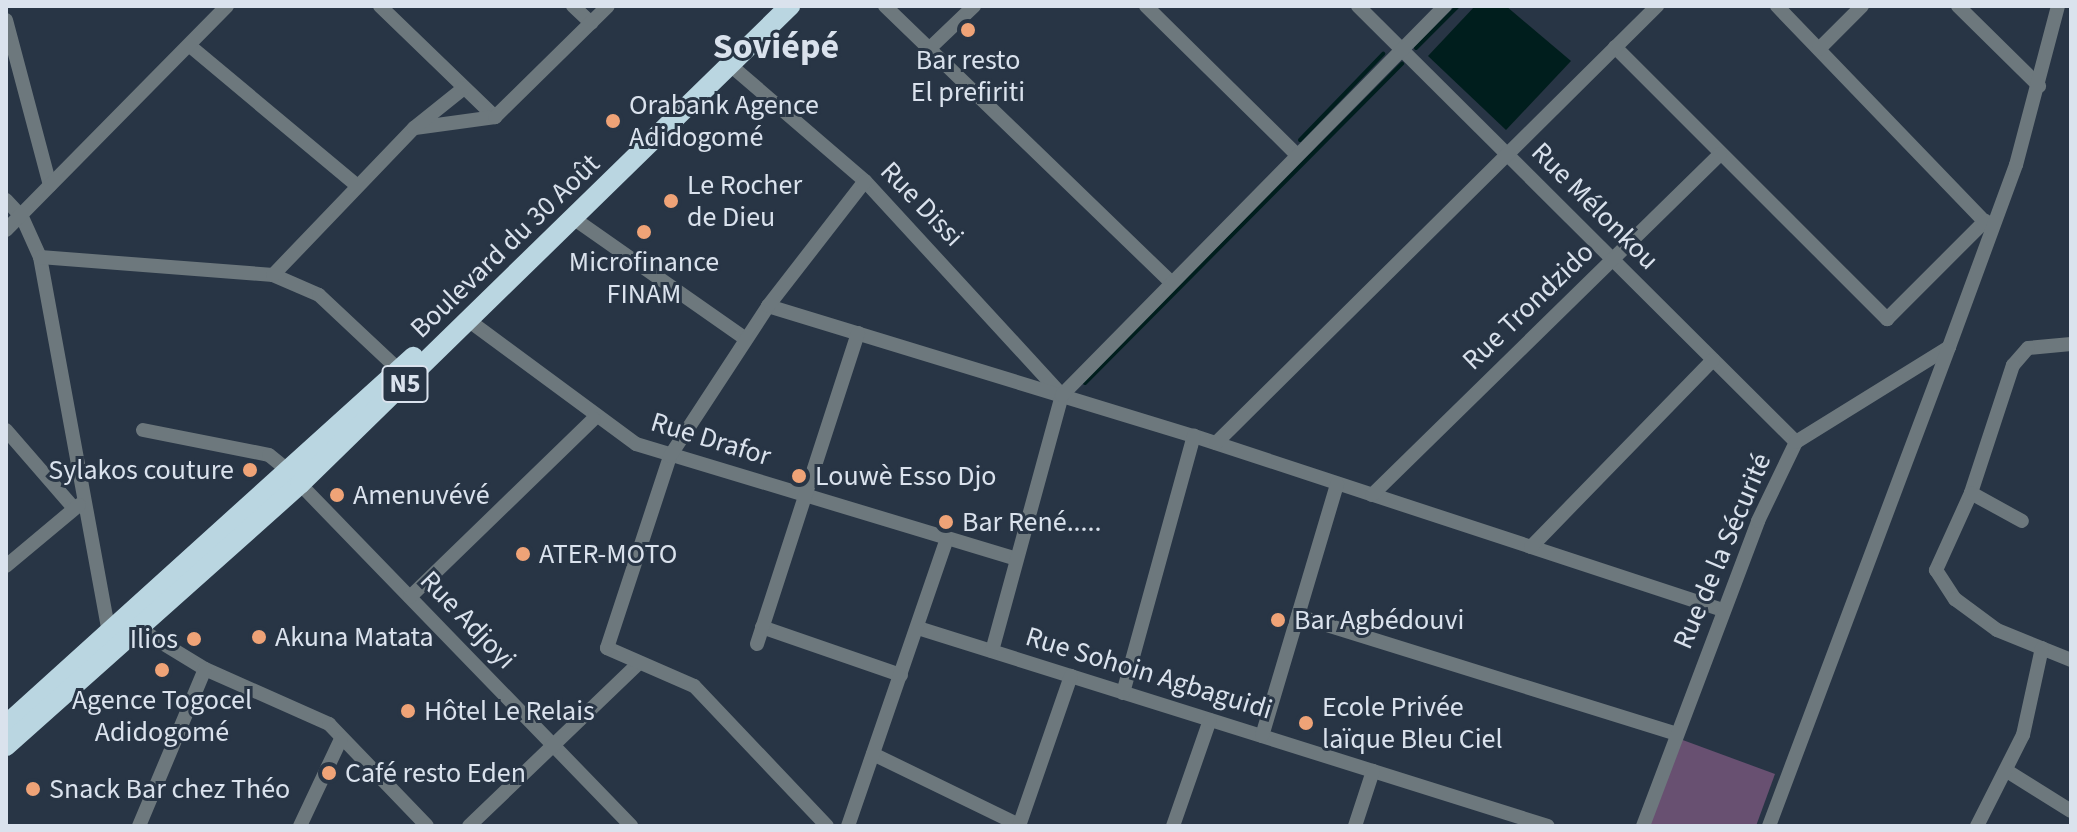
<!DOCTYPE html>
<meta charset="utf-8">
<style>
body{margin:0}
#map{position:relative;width:2077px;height:832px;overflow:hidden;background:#283545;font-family:"Source Sans 3",sans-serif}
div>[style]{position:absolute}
.green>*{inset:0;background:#685071}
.water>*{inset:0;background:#001e1d}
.stream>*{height:4px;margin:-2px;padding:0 2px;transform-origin:2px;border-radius:2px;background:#001e1d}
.minor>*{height:14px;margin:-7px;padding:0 7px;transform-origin:7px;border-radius:7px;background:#6d787d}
.highway>*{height:20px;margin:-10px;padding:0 10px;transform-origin:10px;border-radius:10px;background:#bad6e1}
.dots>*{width:22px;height:22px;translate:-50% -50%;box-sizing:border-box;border:4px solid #283545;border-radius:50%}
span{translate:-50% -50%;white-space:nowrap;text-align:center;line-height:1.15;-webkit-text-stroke:6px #283545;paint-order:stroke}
.shield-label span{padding:2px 6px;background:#283545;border:2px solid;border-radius:6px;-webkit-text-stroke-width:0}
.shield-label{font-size:26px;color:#dae2ed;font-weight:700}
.poi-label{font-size:28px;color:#dae2ed}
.left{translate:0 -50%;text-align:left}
.right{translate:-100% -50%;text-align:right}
.street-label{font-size:28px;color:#dae2ed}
.district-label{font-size:36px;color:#dae2ed;font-weight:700}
.frame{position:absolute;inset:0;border:8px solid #dae2ed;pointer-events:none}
</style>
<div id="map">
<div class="green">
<div style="clip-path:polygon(1680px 739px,1775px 774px,1756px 826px,1648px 826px)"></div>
</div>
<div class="water">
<div style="clip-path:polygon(1475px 6px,1506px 6px,1571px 61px,1506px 130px,1428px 56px)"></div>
</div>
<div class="stream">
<div style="left:1416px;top:48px;width:59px;rotate:-45deg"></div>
<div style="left:1300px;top:140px;width:120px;rotate:-46deg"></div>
<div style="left:1085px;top:383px;width:450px;rotate:-45.2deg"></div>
</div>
<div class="minor">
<div style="left:380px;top:6px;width:160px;rotate:44deg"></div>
<div style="left:573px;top:6px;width:25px;rotate:43deg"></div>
<div style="left:885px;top:6px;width:395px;rotate:44deg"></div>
<div style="left:1146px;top:6px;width:211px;rotate:44.6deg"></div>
<div style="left:1358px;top:6px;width:618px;rotate:44.87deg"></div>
<div style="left:1777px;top:6px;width:307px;rotate:46.1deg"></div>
<div style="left:1958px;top:6px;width:114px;rotate:44.6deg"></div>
<div style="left:6px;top:20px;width:171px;rotate:75.1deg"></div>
<div style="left:190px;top:46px;width:217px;rotate:39.9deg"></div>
<div style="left:1615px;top:47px;width:385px;rotate:45deg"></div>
<div style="left:1887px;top:319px;width:139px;rotate:-45deg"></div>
<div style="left:930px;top:48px;width:61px;rotate:-43.7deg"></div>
<div style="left:1819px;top:49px;width:61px;rotate:-45deg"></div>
<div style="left:729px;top:64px;width:179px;rotate:40.7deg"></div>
<div style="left:865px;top:181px;width:291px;rotate:47.4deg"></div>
<div style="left:415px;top:128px;width:81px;rotate:-7.8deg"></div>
<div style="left:495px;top:117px;width:158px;rotate:-44.5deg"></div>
<div style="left:6px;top:200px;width:23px;rotate:47deg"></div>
<div style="left:22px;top:217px;width:44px;rotate:65.8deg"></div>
<div style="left:40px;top:257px;width:386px;rotate:79.6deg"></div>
<div style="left:573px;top:218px;width:211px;rotate:35deg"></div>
<div style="left:6px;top:230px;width:315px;rotate:-45.4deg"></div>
<div style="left:40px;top:257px;width:234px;rotate:4.4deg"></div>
<div style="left:273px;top:275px;width:50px;rotate:23.5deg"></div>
<div style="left:319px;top:295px;width:115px;rotate:43.2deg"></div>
<div style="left:273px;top:275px;width:204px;rotate:-46.2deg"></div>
<div style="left:414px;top:128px;width:64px;rotate:-38.7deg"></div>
<div style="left:768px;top:306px;width:445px;rotate:17deg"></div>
<div style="left:1194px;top:436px;width:557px;rotate:18.21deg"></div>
<div style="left:468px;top:320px;width:209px;rotate:36.4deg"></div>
<div style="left:636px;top:444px;width:397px;rotate:16.8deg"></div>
<div style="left:2071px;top:344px;width:43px;rotate:174.7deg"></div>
<div style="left:2028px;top:348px;width:23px;rotate:131deg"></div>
<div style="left:2013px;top:365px;width:135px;rotate:108.2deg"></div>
<div style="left:1971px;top:493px;width:85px;rotate:114.4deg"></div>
<div style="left:1936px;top:570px;width:35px;rotate:57deg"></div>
<div style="left:1955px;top:599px;width:52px;rotate:36.4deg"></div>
<div style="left:1997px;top:630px;width:80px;rotate:22.1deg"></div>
<div style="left:6px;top:430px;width:102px;rotate:49deg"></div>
<div style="left:143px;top:430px;width:128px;rotate:11.2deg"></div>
<div style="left:269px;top:455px;width:27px;rotate:39deg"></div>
<div style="left:1216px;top:443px;width:621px;rotate:-44.74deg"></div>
<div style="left:300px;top:484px;width:476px;rotate:45.9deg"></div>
<div style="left:1971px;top:493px;width:58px;rotate:28.8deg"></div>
<div style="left:1372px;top:495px;width:487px;rotate:-44.4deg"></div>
<div style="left:1531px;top:547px;width:261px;rotate:-45.8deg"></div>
<div style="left:6px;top:566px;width:95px;rotate:-39.9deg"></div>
<div style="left:410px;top:597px;width:256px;rotate:-44.1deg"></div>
<div style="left:1298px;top:616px;width:397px;rotate:17.3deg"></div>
<div style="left:762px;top:627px;width:147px;rotate:19.1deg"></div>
<div style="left:918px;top:628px;width:660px;rotate:17.45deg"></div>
<div style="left:141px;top:630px;width:75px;rotate:31.4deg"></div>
<div style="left:205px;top:669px;width:136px;rotate:23.9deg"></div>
<div style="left:329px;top:724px;width:141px;rotate:46.1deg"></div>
<div style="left:757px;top:644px;width:327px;rotate:-72deg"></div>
<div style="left:992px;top:651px;width:265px;rotate:-74.7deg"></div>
<div style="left:1062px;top:395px;width:546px;rotate:-45.45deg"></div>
<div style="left:1123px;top:693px;width:267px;rotate:-74.6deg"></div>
<div style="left:1262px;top:736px;width:263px;rotate:-73.4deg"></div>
<div style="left:873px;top:754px;width:162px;rotate:25.9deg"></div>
<div style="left:2007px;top:771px;width:75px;rotate:32deg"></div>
<div style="left:139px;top:826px;width:170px;rotate:-67.2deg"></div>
<div style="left:300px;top:826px;width:96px;rotate:-64.8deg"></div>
<div style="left:469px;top:826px;width:234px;rotate:-43.8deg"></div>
<div style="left:827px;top:826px;width:193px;rotate:-133.5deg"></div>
<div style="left:694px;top:686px;width:95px;rotate:-156.4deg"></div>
<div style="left:607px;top:648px;width:202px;rotate:-71.8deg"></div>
<div style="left:670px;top:456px;width:179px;rotate:-56.8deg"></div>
<div style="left:768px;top:306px;width:158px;rotate:-52.2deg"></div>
<div style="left:848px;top:826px;width:304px;rotate:-71deg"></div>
<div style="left:1019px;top:826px;width:159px;rotate:-70.9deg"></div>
<div style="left:1173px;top:826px;width:112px;rotate:-70.8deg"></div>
<div style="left:1355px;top:826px;width:58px;rotate:-71.9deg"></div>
<div style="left:1643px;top:826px;width:326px;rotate:-69.3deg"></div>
<div style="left:1758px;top:521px;width:88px;rotate:-64.3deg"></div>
<div style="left:1796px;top:442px;width:180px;rotate:-31.8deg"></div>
<div style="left:1949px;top:347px;width:194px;rotate:-69.8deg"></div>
<div style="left:2016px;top:165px;width:164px;rotate:-75.2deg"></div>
<div style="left:1769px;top:826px;width:512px;rotate:-69.4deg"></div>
<div style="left:1977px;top:826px;width:102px;rotate:-63.2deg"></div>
<div style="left:2023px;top:735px;width:89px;rotate:-77.7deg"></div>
</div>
<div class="highway">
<div style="left:6px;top:725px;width:549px;rotate:-42.12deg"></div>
<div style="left:6px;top:746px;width:394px;rotate:-41.7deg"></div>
<div style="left:300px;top:484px;width:685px;rotate:-44.29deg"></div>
</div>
<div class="dots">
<div style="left:968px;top:30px;background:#efa377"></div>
<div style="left:613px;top:121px;background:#efa377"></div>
<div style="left:671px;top:201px;background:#efa377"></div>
<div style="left:644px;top:232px;background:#efa377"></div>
<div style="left:250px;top:470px;background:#efa377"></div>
<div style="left:799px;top:476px;background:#efa377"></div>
<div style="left:337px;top:495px;background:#efa377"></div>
<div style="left:946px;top:522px;background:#efa377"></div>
<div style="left:523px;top:554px;background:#efa377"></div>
<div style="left:1278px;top:620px;background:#efa377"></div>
<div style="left:259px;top:637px;background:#efa377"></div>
<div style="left:194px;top:639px;background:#efa377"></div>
<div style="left:162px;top:670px;background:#efa377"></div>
<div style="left:408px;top:711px;background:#efa377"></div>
<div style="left:1306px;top:723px;background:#efa377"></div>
<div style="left:329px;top:773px;background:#efa377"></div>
<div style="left:33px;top:789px;background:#efa377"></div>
</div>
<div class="shield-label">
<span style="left:405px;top:384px">N5</span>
</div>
<div class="poi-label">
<span style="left:968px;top:76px">Bar resto<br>El prefiriti</span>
<span class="left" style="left:629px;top:121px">Orabank Agence<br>Adidogomé</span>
<span class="left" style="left:687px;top:201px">Le Rocher<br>de Dieu</span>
<span style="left:644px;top:278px">Microfinance<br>FINAM</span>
<span class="right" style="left:234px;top:470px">Sylakos couture</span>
<span class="left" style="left:815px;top:476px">Louwè Esso Djo</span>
<span class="left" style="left:353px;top:495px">Amenuvévé</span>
<span class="left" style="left:962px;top:522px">Bar René.....</span>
<span class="left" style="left:539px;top:554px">ATER-MOTO</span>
<span class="left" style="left:1294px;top:620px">Bar Agbédouvi</span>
<span class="left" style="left:275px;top:637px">Akuna Matata</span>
<span class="right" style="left:178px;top:639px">Ilios</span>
<span style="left:162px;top:716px">Agence Togocel<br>Adidogomé</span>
<span class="left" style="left:1322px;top:723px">Ecole Privée<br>laïque Bleu Ciel</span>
<span class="left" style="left:424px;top:711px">Hôtel Le Relais</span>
<span class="left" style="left:345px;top:773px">Café resto Eden</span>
<span class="left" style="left:49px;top:789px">Snack Bar chez Théo</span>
</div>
<div class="street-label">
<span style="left:922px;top:204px;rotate:46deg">Rue Dissi</span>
<span style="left:1595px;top:206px;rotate:45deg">Rue Mélonkou</span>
<span style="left:505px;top:246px;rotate:-44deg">Boulevard du 30 Août</span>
<span style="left:1528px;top:306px;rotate:-44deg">Rue Trondzido</span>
<span style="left:711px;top:439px;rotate:17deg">Rue Drafor</span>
<span style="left:1722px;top:551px;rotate:-67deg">Rue de la Sécurité</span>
<span style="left:468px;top:620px;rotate:46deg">Rue Adjoyi</span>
<span style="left:1149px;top:673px;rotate:17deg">Rue Sohoin Agbaguidi</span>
</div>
<div class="district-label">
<span style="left:776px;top:47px">Soviépé</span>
</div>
<div class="frame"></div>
</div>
